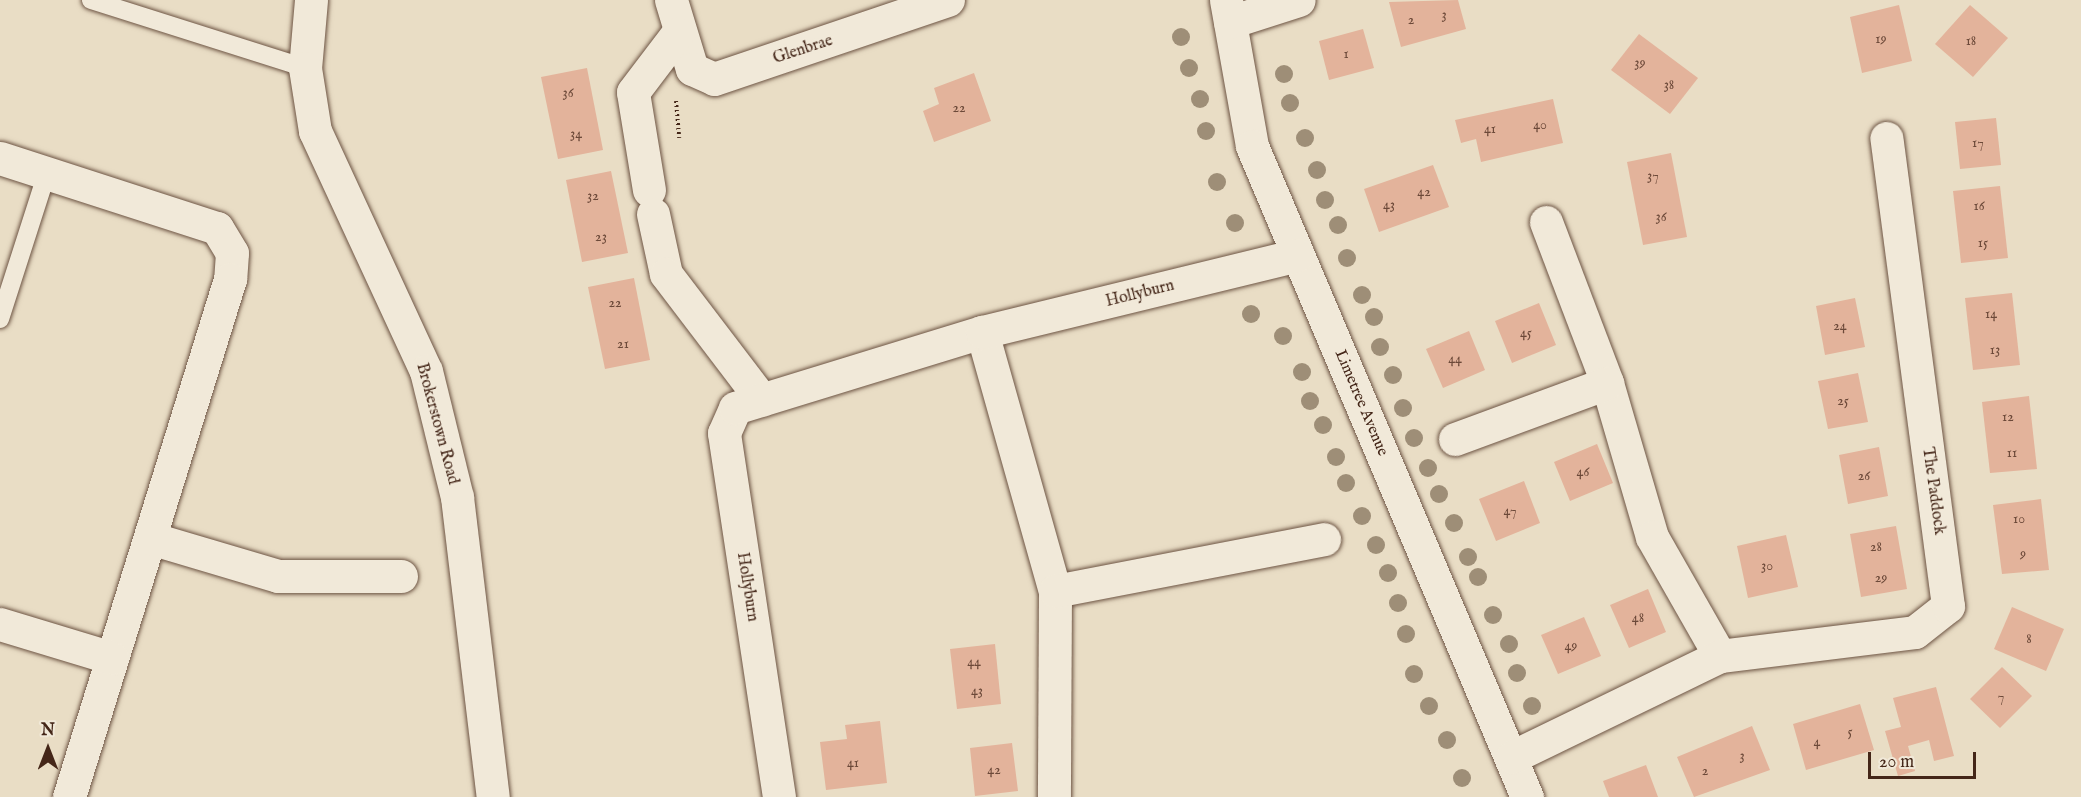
<!DOCTYPE html>
<style>
body{margin:0}
#map{position:relative;width:2081px;height:797px;overflow:hidden;background:#e9ddc5;font-family:"IM FELL English",serif}
div>[style]{position:absolute}
.building>*{inset:0;background:#e3b39b}
.path>*{height:4px;margin-top:-2px;transform-origin:0;background:repeating-linear-gradient(90deg,#442618 0 1.5px,transparent 0 4.5px)}
.roads{filter:drop-shadow(0 0 2px #6d5443) drop-shadow(0 0 2px #6d5443)}
.lane>*{height:18px;margin:-9px;padding:0 9px;transform-origin:9px;border-radius:9px;background:#f1e9d9}
.street>*{height:33px;margin:-16.5px;padding:0 16.5px;transform-origin:16.5px;border-radius:16.5px;background:#f1e9d9}
.secondary>*{height:33px;margin:-16.5px;padding:0 16.5px;transform-origin:16.5px;border-radius:16.5px;background:#f1e9d9}
.trees>*{width:18px;height:18px;margin:-9px;border-radius:50%;background:#9e8e77}
span{translate:-50% -50%;white-space:nowrap;text-align:center;line-height:1.15;-webkit-text-stroke:4.5px #f1e9d9;paint-order:stroke}
.number-label{font-size:14px;color:#6c4939}
.number-label span{-webkit-text-stroke-width:0}
.street-label{font-size:16px;color:#442618}
.north{position:absolute;left:18px;top:719px;width:60px;height:60px;-webkit-text-stroke:4px #f1e9d9;paint-order:stroke;rotate:0deg;font-size:16px;font-weight:700;line-height:24px;text-align:center;color:#442618}
.north::after{content:'';display:block;margin:auto;width:21px;height:27px;background:#442618;clip-path:polygon(50% 0,100% 100%,50% 72%,0 100%)}
.scale{position:absolute;left:1868px;top:752px;width:108px;height:27px;box-sizing:border-box;border:3px solid #442618;border-top:0;padding-left:8px;font-size:18px;line-height:21px;white-space:nowrap;color:#442618;-webkit-text-stroke:4px #f1e9d9;paint-order:stroke}
</style>
<div id="map">
<div class="building">
<div style="clip-path:polygon(1458px 0,1466px 29px,1401px 47px,1389px 2px)"></div>
<div style="clip-path:polygon(1899px 5px,1912px 61px,1862px 73px,1850px 17px)"></div>
<div style="clip-path:polygon(1970px 5px,2008px 38px,1973px 77px,1935px 44px)"></div>
<div style="clip-path:polygon(1363px 29px,1374px 68px,1329px 80px,1319px 41px)"></div>
<div style="clip-path:polygon(1639px 34px,1698px 78px,1670px 114px,1611px 70px)"></div>
<div style="clip-path:polygon(587px 68px,603px 150px,558px 159px,541px 77px)"></div>
<div style="clip-path:polygon(974px 73px,991px 121px,934px 142px,923px 111px,939px 104px,934px 88px)"></div>
<div style="clip-path:polygon(1553px 99px,1563px 143px,1481px 162px,1476px 139px,1461px 143px,1455px 120px)"></div>
<div style="clip-path:polygon(1996px 118px,2001px 165px,1960px 169px,1955px 122px)"></div>
<div style="clip-path:polygon(1671px 153px,1687px 237px,1643px 245px,1627px 162px)"></div>
<div style="clip-path:polygon(1433px 165px,1449px 207px,1379px 232px,1364px 189px)"></div>
<div style="clip-path:polygon(611px 171px,628px 253px,582px 262px,566px 180px)"></div>
<div style="clip-path:polygon(2000px 186px,2008px 258px,1961px 263px,1953px 191px)"></div>
<div style="clip-path:polygon(634px 278px,650px 360px,605px 369px,588px 287px)"></div>
<div style="clip-path:polygon(2012px 293px,2020px 365px,1973px 370px,1965px 298px)"></div>
<div style="clip-path:polygon(1855px 298px,1865px 347px,1825px 355px,1816px 306px)"></div>
<div style="clip-path:polygon(1539px 303px,1556px 345px,1512px 363px,1495px 321px)"></div>
<div style="clip-path:polygon(1469px 331px,1485px 370px,1443px 388px,1426px 349px)"></div>
<div style="clip-path:polygon(1858px 373px,1868px 422px,1828px 429px,1818px 381px)"></div>
<div style="clip-path:polygon(2029px 396px,2037px 469px,1990px 473px,1982px 402px)"></div>
<div style="clip-path:polygon(1597px 444px,1613px 483px,1570px 501px,1554px 462px)"></div>
<div style="clip-path:polygon(1879px 447px,1888px 496px,1848px 504px,1839px 455px)"></div>
<div style="clip-path:polygon(1524px 481px,1540px 523px,1496px 541px,1479px 499px)"></div>
<div style="clip-path:polygon(2041px 499px,2049px 570px,2002px 574px,1993px 505px)"></div>
<div style="clip-path:polygon(1896px 526px,1907px 589px,1861px 597px,1850px 534px)"></div>
<div style="clip-path:polygon(1786px 535px,1798px 587px,1748px 598px,1737px 546px)"></div>
<div style="clip-path:polygon(1648px 589px,1666px 632px,1629px 648px,1610px 605px)"></div>
<div style="clip-path:polygon(2012px 607px,2064px 629px,2046px 671px,1994px 649px)"></div>
<div style="clip-path:polygon(1584px 617px,1601px 656px,1558px 674px,1541px 635px)"></div>
<div style="clip-path:polygon(995px 644px,1001px 704px,957px 709px,950px 649px)"></div>
<div style="clip-path:polygon(2002px 667px,2032px 696px,2000px 728px,1970px 699px)"></div>
<div style="clip-path:polygon(1936px 687px,1954px 756px,1934px 761px,1929px 740px,1908px 746px,1915px 771px,1898px 776px,1885px 731px,1901px 727px,1893px 698px)"></div>
<div style="clip-path:polygon(1860px 704px,1874px 750px,1806px 770px,1793px 724px)"></div>
<div style="clip-path:polygon(880px 721px,887px 783px,826px 790px,820px 742px,847px 739px,845px 725px)"></div>
<div style="clip-path:polygon(1752px 726px,1770px 770px,1694px 797px,1677px 757px)"></div>
<div style="clip-path:polygon(1012px 743px,1018px 791px,975px 796px,970px 748px)"></div>
<div style="clip-path:polygon(1646px 765px,1658px 797px,1609px 797px,1603px 781px)"></div>
</div>
<div class="path">
<div style="left:676px;top:101px;width:37px;rotate:85deg"></div>
</div>
<div class="roads">
<div class="lane">
<div style="left:91px;top:0;width:225px;rotate:17.6deg"></div>
<div style="left:0;top:319px;width:153px;rotate:-72.2deg"></div>
</div>
<div class="street">
<div style="left:671px;top:0;width:72px;rotate:73.1deg"></div>
<div style="left:692px;top:69px;width:24px;rotate:24deg"></div>
<div style="left:714px;top:79px;width:247px;rotate:-18.7deg"></div>
<div style="left:1226px;top:0;width:148px;rotate:79.9deg"></div>
<div style="left:1252px;top:146px;width:707px;rotate:67.1deg"></div>
<div style="left:1230px;top:22px;width:72px;rotate:-17.7deg"></div>
<div style="left:0;top:158px;width:228px;rotate:17.9deg"></div>
<div style="left:217px;top:228px;width:29px;rotate:59deg"></div>
<div style="left:232px;top:253px;width:26px;rotate:94deg"></div>
<div style="left:230px;top:279px;width:542px;rotate:107.27deg"></div>
<div style="left:649px;top:190px;width:99px;rotate:-99.3deg"></div>
<div style="left:633px;top:92px;width:73px;rotate:-52.8deg"></div>
<div style="left:653px;top:214px;width:61px;rotate:77.8deg"></div>
<div style="left:666px;top:274px;width:158px;rotate:52.7deg"></div>
<div style="left:1546px;top:222px;width:172px;rotate:69.2deg"></div>
<div style="left:1607px;top:383px;width:160px;rotate:73.7deg"></div>
<div style="left:1652px;top:537px;width:137px;rotate:60.3deg"></div>
<div style="left:982px;top:332px;width:269px;rotate:74.3deg"></div>
<div style="left:1055px;top:591px;width:206px;rotate:90.3deg"></div>
<div style="left:1455px;top:439px;width:162px;rotate:-20.2deg"></div>
<div style="left:150px;top:538px;width:134px;rotate:16.5deg"></div>
<div style="left:278px;top:576px;width:123px"></div>
<div style="left:1055px;top:591px;width:274px;rotate:-10.9deg"></div>
<div style="left:0;top:624px;width:117px;rotate:16.9deg"></div>
<div style="left:1512px;top:757px;width:231px;rotate:-25.9deg"></div>
<div style="left:1720px;top:656px;width:196px;rotate:-7deg"></div>
<div style="left:1915px;top:632px;width:42px;rotate:-38.2deg"></div>
<div style="left:1948px;top:606px;width:472px;rotate:-97.5deg"></div>
<div style="left:779px;top:797px;width:368px;rotate:-98.6deg"></div>
<div style="left:724px;top:433px;width:27px;rotate:-66deg"></div>
<div style="left:735px;top:408px;width:258px;rotate:-17.1deg"></div>
<div style="left:982px;top:332px;width:325px;rotate:-13.7deg"></div>
</div>
<div class="secondary">
<div style="left:311px;top:0;width:68px;rotate:95deg"></div>
<div style="left:305px;top:68px;width:64px;rotate:81deg"></div>
<div style="left:315px;top:131px;width:264px;rotate:65.2deg"></div>
<div style="left:426px;top:371px;width:130px;rotate:76.2deg"></div>
<div style="left:457px;top:497px;width:302px;rotate:83.2deg"></div>
</div>
</div>
<div class="trees">
<div style="left:1181px;top:37px"></div>
<div style="left:1189px;top:68px"></div>
<div style="left:1284px;top:74px"></div>
<div style="left:1200px;top:99px"></div>
<div style="left:1290px;top:103px"></div>
<div style="left:1206px;top:131px"></div>
<div style="left:1305px;top:138px"></div>
<div style="left:1317px;top:170px"></div>
<div style="left:1217px;top:182px"></div>
<div style="left:1325px;top:200px"></div>
<div style="left:1235px;top:223px"></div>
<div style="left:1338px;top:225px"></div>
<div style="left:1347px;top:258px"></div>
<div style="left:1362px;top:295px"></div>
<div style="left:1251px;top:314px"></div>
<div style="left:1374px;top:317px"></div>
<div style="left:1283px;top:336px"></div>
<div style="left:1380px;top:347px"></div>
<div style="left:1302px;top:372px"></div>
<div style="left:1393px;top:375px"></div>
<div style="left:1310px;top:401px"></div>
<div style="left:1403px;top:408px"></div>
<div style="left:1323px;top:425px"></div>
<div style="left:1414px;top:438px"></div>
<div style="left:1336px;top:457px"></div>
<div style="left:1428px;top:468px"></div>
<div style="left:1346px;top:483px"></div>
<div style="left:1439px;top:494px"></div>
<div style="left:1362px;top:516px"></div>
<div style="left:1454px;top:523px"></div>
<div style="left:1376px;top:545px"></div>
<div style="left:1468px;top:557px"></div>
<div style="left:1388px;top:573px"></div>
<div style="left:1478px;top:577px"></div>
<div style="left:1398px;top:603px"></div>
<div style="left:1493px;top:615px"></div>
<div style="left:1406px;top:634px"></div>
<div style="left:1509px;top:644px"></div>
<div style="left:1517px;top:673px"></div>
<div style="left:1414px;top:674px"></div>
<div style="left:1429px;top:706px"></div>
<div style="left:1532px;top:706px"></div>
<div style="left:1447px;top:740px"></div>
<div style="left:1462px;top:778px"></div>
</div>
<div class="number-label">
<span style="left:1444px;top:15px">3</span>
<span style="left:1411px;top:20px">2</span>
<span style="left:1881px;top:39px">19</span>
<span style="left:1971px;top:41px">18</span>
<span style="left:1346px;top:54px">1</span>
<span style="left:1640px;top:63px">39</span>
<span style="left:1669px;top:85px">38</span>
<span style="left:568px;top:93px">36</span>
<span style="left:959px;top:108px">22</span>
<span style="left:1540px;top:125px">40</span>
<span style="left:1490px;top:129px">41</span>
<span style="left:576px;top:134px">34</span>
<span style="left:1978px;top:143px">17</span>
<span style="left:1653px;top:176px">37</span>
<span style="left:1424px;top:192px">42</span>
<span style="left:593px;top:196px">32</span>
<span style="left:1389px;top:205px">43</span>
<span style="left:1979px;top:206px">16</span>
<span style="left:1661px;top:217px">36</span>
<span style="left:601px;top:237px">23</span>
<span style="left:1983px;top:243px">15</span>
<span style="left:615px;top:303px">22</span>
<span style="left:1991px;top:314px">14</span>
<span style="left:1840px;top:326px">24</span>
<span style="left:1526px;top:333px">45</span>
<span style="left:623px;top:344px">21</span>
<span style="left:1995px;top:350px">13</span>
<span style="left:1455px;top:359px">44</span>
<span style="left:1843px;top:401px">25</span>
<span style="left:2008px;top:417px">12</span>
<span style="left:2012px;top:453px">11</span>
<span style="left:1583px;top:472px">46</span>
<span style="left:1864px;top:476px">26</span>
<span style="left:1510px;top:511px">47</span>
<span style="left:2019px;top:519px">10</span>
<span style="left:1876px;top:547px">28</span>
<span style="left:2023px;top:554px">9</span>
<span style="left:1767px;top:566px">30</span>
<span style="left:1881px;top:578px">29</span>
<span style="left:1638px;top:618px">48</span>
<span style="left:2029px;top:639px">8</span>
<span style="left:1571px;top:646px">49</span>
<span style="left:974px;top:662px">44</span>
<span style="left:977px;top:691px">43</span>
<span style="left:2001px;top:697px">7</span>
<span style="left:1850px;top:732px">5</span>
<span style="left:1817px;top:742px">4</span>
<span style="left:1742px;top:756px">3</span>
<span style="left:853px;top:763px">41</span>
<span style="left:994px;top:770px">42</span>
<span style="left:1705px;top:771px">2</span>
</div>
<div class="street-label">
<span style="left:803px;top:50px;rotate:-18deg">Glenbrae</span>
<span style="left:1140px;top:294px;rotate:-14deg">Hollyburn</span>
<span style="left:1361px;top:403px;rotate:67deg">Limetree Avenue</span>
<span style="left:437px;top:424px;rotate:75deg">Brokerstown Road</span>
<span style="left:1933px;top:491px;rotate:82deg">The Paddock</span>
<span style="left:747px;top:587px;rotate:81deg">Hollyburn</span>
</div>
<div class="north">N</div>
<div class="scale">20 m</div>
</div>
